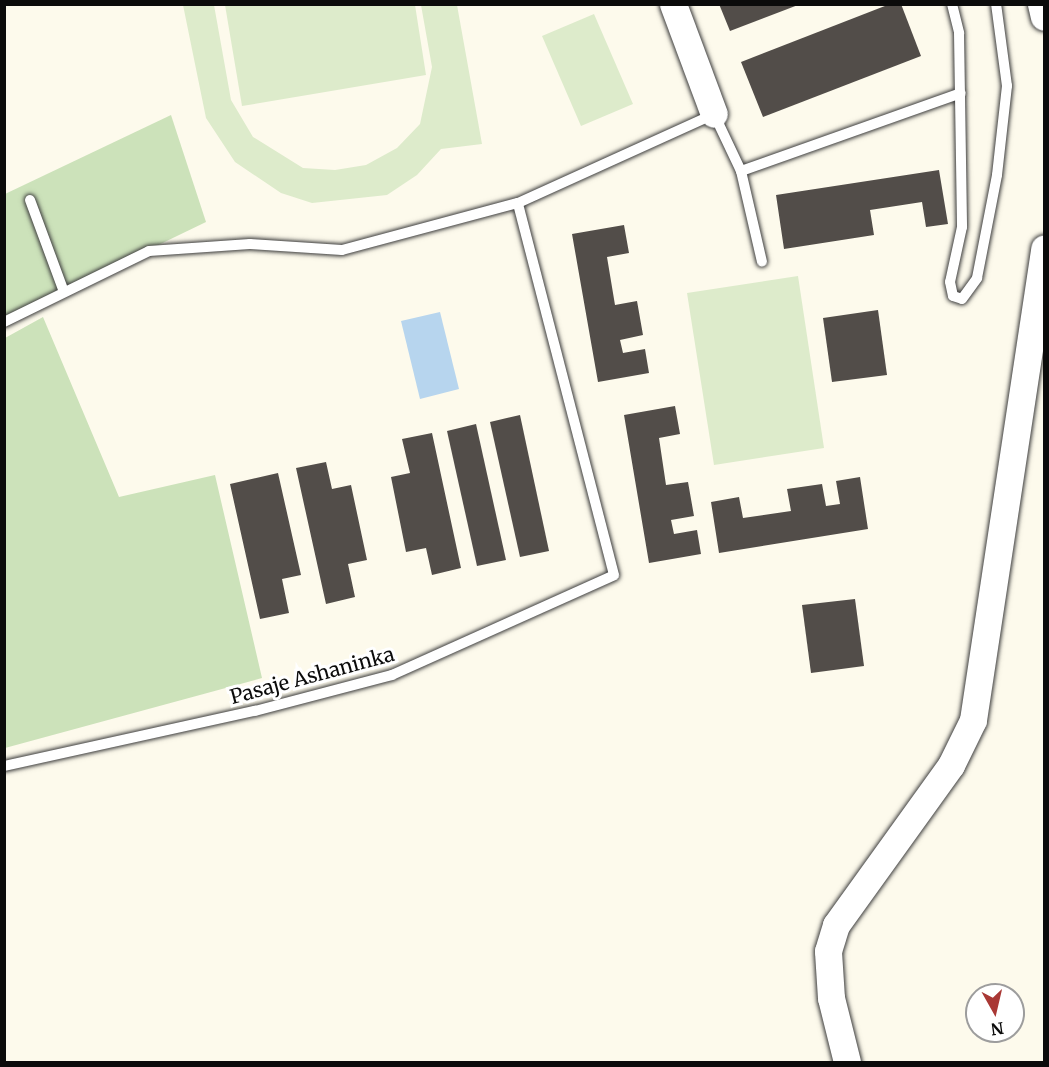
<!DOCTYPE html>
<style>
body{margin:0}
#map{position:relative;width:1049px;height:1067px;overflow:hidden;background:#fdfaec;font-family:Merriweather,serif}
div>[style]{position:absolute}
.green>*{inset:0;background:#cce2ba}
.pitch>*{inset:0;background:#ddebcb}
.water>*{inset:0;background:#b7d5ee}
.building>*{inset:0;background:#524d49}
.roads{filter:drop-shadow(0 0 2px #3e3e3e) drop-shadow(0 0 2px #3e3e3e)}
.service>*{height:10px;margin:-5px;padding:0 5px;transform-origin:5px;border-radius:5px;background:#fff}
.tertiary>*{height:27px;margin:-13.5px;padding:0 13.5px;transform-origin:13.5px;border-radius:13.5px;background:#fff}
span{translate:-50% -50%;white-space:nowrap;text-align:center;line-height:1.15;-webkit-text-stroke:6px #fff;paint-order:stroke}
.street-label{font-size:20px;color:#0b0b0b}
.frame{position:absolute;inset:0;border:6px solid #0b0b0b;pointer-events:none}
.north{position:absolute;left:965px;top:983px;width:60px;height:60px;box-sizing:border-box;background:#fff;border:2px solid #9d9d9d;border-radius:50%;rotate:172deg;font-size:16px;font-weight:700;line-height:24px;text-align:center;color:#0b0b0b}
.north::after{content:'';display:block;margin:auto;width:21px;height:27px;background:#a93835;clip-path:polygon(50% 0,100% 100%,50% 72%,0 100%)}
</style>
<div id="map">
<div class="green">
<div style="clip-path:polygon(171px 115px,206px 222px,5px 319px,5px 194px)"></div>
<div style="clip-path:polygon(43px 317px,119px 497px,215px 475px,262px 678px,5px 748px,5px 338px)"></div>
</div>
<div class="pitch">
<div style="clip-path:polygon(183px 5px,214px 5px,231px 100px,253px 137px,303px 168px,335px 170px,366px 165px,397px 148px,420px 124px,432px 67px,421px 5px,457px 5px,482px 144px,441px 149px,417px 175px,387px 195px,312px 203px,281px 193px,235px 162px,206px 118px)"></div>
<div style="clip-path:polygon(225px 5px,415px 5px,426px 75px,242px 106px)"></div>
<div style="clip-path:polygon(594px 14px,633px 104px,581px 126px,542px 36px)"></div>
<div style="clip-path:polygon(798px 276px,824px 448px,714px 465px,687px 293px)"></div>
</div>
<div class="water">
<div style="clip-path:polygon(440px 312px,459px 389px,420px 399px,401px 321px)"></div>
</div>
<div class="building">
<div style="clip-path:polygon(719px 4px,798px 4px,798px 5px,730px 31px)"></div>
<div style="clip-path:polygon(890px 4px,901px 4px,921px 56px,763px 117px,741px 62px)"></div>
<div style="clip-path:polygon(939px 170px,948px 224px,926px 227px,922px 202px,870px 210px,874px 235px,784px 249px,776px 195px)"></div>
<div style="clip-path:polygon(624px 225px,629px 253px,607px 257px,615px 305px,637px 301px,643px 335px,620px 340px,623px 353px,645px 349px,649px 373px,598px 382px,572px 234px)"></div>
<div style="clip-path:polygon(878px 310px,887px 375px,832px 382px,823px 318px)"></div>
<div style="clip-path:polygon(675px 406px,680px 434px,659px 438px,666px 485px,688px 482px,694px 516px,671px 520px,674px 534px,697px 530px,701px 554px,649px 563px,624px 415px)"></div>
<div style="clip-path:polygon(520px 415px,549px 551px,520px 557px,490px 422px)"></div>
<div style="clip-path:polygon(476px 424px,506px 560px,477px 566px,447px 431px)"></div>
<div style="clip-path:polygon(432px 433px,461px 568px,432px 575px,426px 548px,406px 552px,391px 477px,410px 473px,402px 439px)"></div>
<div style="clip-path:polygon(326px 462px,332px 489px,351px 485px,367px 560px,348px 564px,355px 597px,326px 604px,296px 468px)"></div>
<div style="clip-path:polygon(278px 473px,301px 575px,282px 579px,289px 613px,260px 619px,230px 484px)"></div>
<div style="clip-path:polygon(860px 477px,868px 529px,719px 553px,711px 502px,739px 497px,743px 518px,791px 511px,787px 489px,822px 484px,826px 506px,840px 504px,836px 481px)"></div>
<div style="clip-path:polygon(855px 599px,864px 666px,811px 673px,802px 605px)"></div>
</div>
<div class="roads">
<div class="service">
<div style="left:952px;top:4px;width:30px;rotate:76deg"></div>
<div style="left:959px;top:33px;width:194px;rotate:89.1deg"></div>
<div style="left:962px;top:227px;width:56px;rotate:102.3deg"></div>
<div style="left:950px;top:282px;width:14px;rotate:78deg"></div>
<div style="left:953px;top:296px;width:9px;rotate:18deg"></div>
<div style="left:962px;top:299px;width:26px;rotate:-54deg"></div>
<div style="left:977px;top:278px;width:105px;rotate:-79deg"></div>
<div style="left:997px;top:175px;width:90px;rotate:-83.6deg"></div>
<div style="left:1007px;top:86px;width:83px;rotate:-97.6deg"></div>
<div style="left:741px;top:171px;width:233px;rotate:-19.5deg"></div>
<div style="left:30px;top:200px;width:98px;rotate:69.7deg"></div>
<div style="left:4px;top:322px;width:161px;rotate:-26.1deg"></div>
<div style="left:149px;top:251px;width:101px;rotate:-4deg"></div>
<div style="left:250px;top:244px;width:92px;rotate:3.7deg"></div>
<div style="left:342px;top:250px;width:182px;rotate:-15deg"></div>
<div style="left:518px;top:203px;width:215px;rotate:-24.4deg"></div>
<div style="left:714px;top:114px;width:63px;rotate:64.7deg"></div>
<div style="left:741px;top:171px;width:93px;rotate:77deg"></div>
<div style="left:4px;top:766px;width:257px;rotate:-12.4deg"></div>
<div style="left:255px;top:711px;width:142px;rotate:-14.7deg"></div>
<div style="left:392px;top:675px;width:243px;rotate:-24.2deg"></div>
<div style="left:614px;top:575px;width:384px;rotate:-104.5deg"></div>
</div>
<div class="tertiary">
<div style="left:673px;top:4px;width:117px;rotate:69.6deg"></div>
<div style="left:1041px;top:4px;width:13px;rotate:77deg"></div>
<div style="left:847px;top:1062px;width:66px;rotate:-104deg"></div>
<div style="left:831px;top:998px;width:47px;rotate:-93.7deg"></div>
<div style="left:828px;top:951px;width:27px;rotate:-73deg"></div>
<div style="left:836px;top:925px;width:197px;rotate:-54.3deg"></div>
<div style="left:951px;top:765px;width:50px;rotate:-63.9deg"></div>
<div style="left:973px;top:720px;width:477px;rotate:-81.4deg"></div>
</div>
</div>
<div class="street-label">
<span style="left:312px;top:675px;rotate:-15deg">Pasaje Ashaninka</span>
</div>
<div class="frame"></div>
<div class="north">N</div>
</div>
